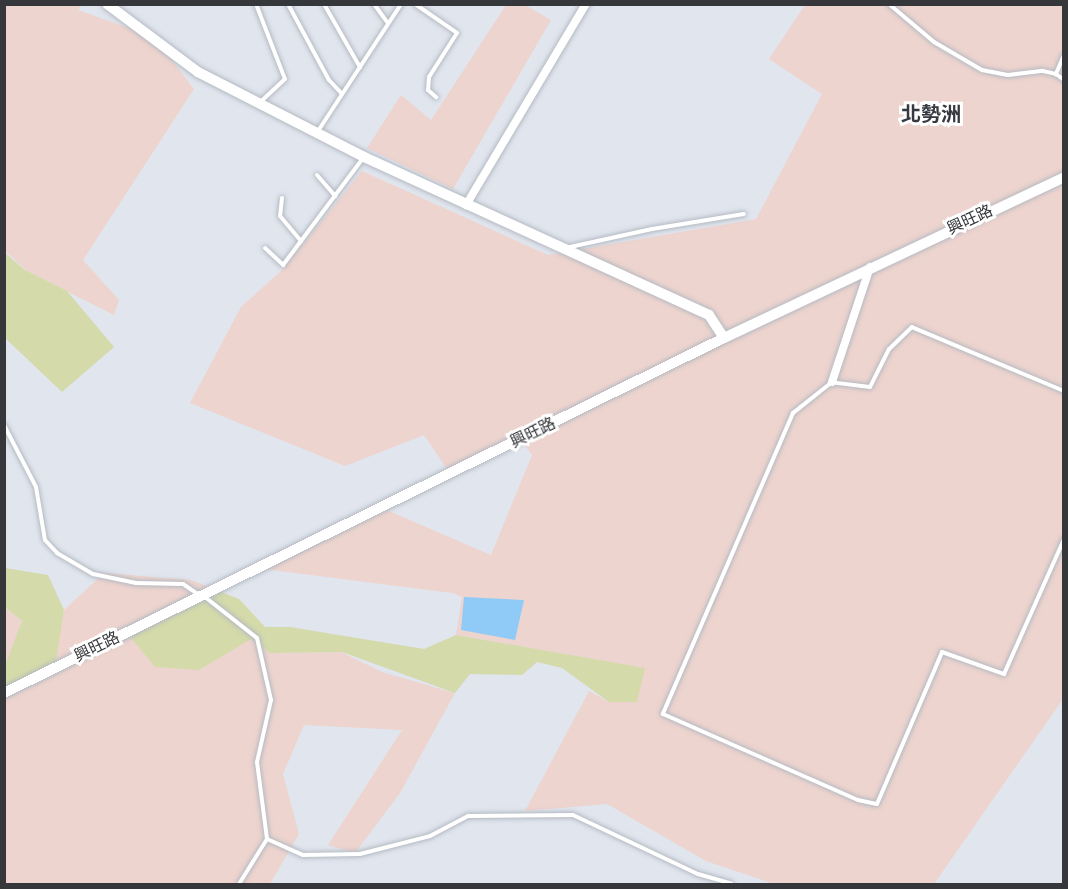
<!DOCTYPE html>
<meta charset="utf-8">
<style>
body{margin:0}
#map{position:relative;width:1068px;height:889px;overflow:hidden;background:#e0e5ee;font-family:"Nunito Sans","Noto Sans TC",sans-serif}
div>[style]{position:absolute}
.industrial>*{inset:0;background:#eed4ce}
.green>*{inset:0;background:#d4daa9}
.water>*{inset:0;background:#90caf7}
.roads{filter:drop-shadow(0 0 2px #b5bac2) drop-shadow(0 0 2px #b5bac2)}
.lane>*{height:4px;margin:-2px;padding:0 2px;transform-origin:2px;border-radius:2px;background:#fff}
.street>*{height:8px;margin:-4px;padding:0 4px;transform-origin:4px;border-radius:4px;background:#fff}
.secondary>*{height:10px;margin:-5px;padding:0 5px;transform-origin:5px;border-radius:5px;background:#fff}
span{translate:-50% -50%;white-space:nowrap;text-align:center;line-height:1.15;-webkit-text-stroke:6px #fff;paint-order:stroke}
.street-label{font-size:16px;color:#35373a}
.quarter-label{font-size:20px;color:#363940;font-weight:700}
.frame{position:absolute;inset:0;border:6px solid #35373a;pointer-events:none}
</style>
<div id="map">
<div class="industrial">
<div style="clip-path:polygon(5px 5px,82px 5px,78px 10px,154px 37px,194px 89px,83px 260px,119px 300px,114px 315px,28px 272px,5px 251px)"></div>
<div style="clip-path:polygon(506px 5px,525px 5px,551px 20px,453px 189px,367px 148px,401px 95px,431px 120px)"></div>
<div style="clip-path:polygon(805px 5px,1063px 5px,1063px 699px,934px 884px,774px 884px,706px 861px,607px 804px,525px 811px,589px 691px,609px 702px,644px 668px,456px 635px,462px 597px,452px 593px,264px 569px,382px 508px,491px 555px,532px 455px,520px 439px,451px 475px,424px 435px,345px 466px,190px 403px,241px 307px,283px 269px,362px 171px,548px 255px,756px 219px,822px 94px,769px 59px)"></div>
<div style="clip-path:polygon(104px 573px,191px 580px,219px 591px,199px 670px,251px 638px,270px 653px,341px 652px,382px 672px,455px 693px,400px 793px,355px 853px,328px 845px,402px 730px,304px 725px,283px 774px,299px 834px,270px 884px,5px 884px,5px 691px,54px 667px,64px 610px)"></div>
<div style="clip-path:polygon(5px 607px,22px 621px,5px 668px)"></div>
</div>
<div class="green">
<div style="clip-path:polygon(4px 252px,25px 270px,67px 291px,114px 347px,62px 392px,5px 338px)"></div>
<div style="clip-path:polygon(5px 568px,48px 575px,64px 610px,55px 667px,5px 691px,4px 668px,22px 621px,5px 607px)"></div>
<div style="clip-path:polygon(219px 591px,239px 599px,265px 627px,290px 627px,424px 649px,456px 635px,645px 668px,637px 702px,609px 702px,562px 668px,537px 662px,522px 675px,470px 674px,455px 693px,342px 652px,270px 653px,251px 639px,199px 670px,155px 667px,128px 634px)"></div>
</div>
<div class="water">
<div style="clip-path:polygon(464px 597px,524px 600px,515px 640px,461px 630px)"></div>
</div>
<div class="roads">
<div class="lane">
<div style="left:256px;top:4px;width:80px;rotate:68.9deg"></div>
<div style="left:285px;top:79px;width:33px;rotate:137deg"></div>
<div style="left:288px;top:4px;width:86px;rotate:61.7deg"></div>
<div style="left:329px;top:80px;width:19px;rotate:47deg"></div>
<div style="left:324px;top:4px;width:73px;rotate:60.3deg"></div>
<div style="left:374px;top:4px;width:24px;rotate:54deg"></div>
<div style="left:415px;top:4px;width:51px;rotate:34.6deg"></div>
<div style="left:457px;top:33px;width:52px;rotate:122.5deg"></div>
<div style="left:429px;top:77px;width:13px;rotate:94deg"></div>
<div style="left:428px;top:90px;width:11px;rotate:41deg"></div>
<div style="left:889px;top:4px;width:59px;rotate:40.2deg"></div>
<div style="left:934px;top:42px;width:56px;rotate:30.3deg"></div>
<div style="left:982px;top:70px;width:26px;rotate:11deg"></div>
<div style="left:1008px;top:75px;width:35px;rotate:-7deg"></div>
<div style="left:1043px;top:71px;width:13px;rotate:13deg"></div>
<div style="left:1064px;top:55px;width:21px;rotate:113deg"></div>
<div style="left:1056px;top:74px;width:10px;rotate:37deg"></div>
<div style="left:318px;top:131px;width:152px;rotate:-56.8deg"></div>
<div style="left:317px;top:175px;width:28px;rotate:49deg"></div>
<div style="left:282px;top:198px;width:18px;rotate:96deg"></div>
<div style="left:280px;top:216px;width:33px;rotate:50deg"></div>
<div style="left:570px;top:247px;width:84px;rotate:-12.4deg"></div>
<div style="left:652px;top:229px;width:93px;rotate:-9.3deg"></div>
<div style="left:265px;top:248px;width:25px;rotate:43deg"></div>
<div style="left:283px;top:265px;width:134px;rotate:-53.2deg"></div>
<div style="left:1064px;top:391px;width:165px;rotate:-157.2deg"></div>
<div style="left:912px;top:327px;width:32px;rotate:136deg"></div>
<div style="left:889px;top:349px;width:42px;rotate:116.6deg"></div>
<div style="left:870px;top:387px;width:38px;rotate:-173deg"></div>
<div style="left:832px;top:382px;width:50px;rotate:141.5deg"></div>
<div style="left:793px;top:413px;width:328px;rotate:113.4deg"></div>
<div style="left:663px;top:714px;width:213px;rotate:23.8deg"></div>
<div style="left:858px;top:800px;width:19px;rotate:12deg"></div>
<div style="left:877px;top:804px;width:165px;rotate:-66.8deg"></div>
<div style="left:942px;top:652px;width:66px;rotate:19.5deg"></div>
<div style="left:1004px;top:674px;width:148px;rotate:-66deg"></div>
<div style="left:4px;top:425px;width:70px;rotate:62.7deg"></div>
<div style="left:36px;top:487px;width:54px;rotate:80.4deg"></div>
<div style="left:45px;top:540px;width:18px;rotate:47deg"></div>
<div style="left:57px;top:553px;width:42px;rotate:30.3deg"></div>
<div style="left:93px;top:574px;width:44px;rotate:11.8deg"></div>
<div style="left:136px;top:583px;width:47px;rotate:1.2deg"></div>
<div style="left:183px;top:584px;width:18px;rotate:34deg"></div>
<div style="left:205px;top:597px;width:66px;rotate:38.3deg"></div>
<div style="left:257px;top:638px;width:64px;rotate:77.3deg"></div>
<div style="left:271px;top:700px;width:64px;rotate:102.7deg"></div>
<div style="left:257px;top:762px;width:78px;rotate:82.6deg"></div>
<div style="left:267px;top:839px;width:53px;rotate:121.9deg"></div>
<div style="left:267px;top:839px;width:39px;rotate:24deg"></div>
<div style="left:303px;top:855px;width:57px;rotate:-1deg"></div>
<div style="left:360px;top:854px;width:72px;rotate:-14.4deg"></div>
<div style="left:430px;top:836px;width:43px;rotate:-27.8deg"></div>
<div style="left:468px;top:816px;width:105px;rotate:-0.5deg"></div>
<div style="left:573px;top:815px;width:138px;rotate:25.3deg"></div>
<div style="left:698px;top:874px;width:35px;rotate:16deg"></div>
</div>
<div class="street">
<div style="left:466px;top:205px;width:234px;rotate:-59.2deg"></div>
<div style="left:832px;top:382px;width:121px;rotate:-71.7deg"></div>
</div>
<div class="secondary">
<div style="left:107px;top:4px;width:114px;rotate:36.8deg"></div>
<div style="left:198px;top:72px;width:186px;rotate:27.1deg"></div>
<div style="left:364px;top:157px;width:379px;rotate:24.6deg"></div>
<div style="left:709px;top:315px;width:27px;rotate:57deg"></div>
<div style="left:4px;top:693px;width:803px;rotate:-26.25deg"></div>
<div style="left:724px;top:338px;width:376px;rotate:-25.3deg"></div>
</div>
</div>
<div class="street-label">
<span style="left:970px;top:220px;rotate:-25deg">興旺路</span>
<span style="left:533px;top:433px;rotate:-26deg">興旺路</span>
<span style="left:97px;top:647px;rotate:-26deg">興旺路</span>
</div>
<div class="quarter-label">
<span style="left:931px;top:114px">北勢洲</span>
</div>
<div class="frame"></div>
</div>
